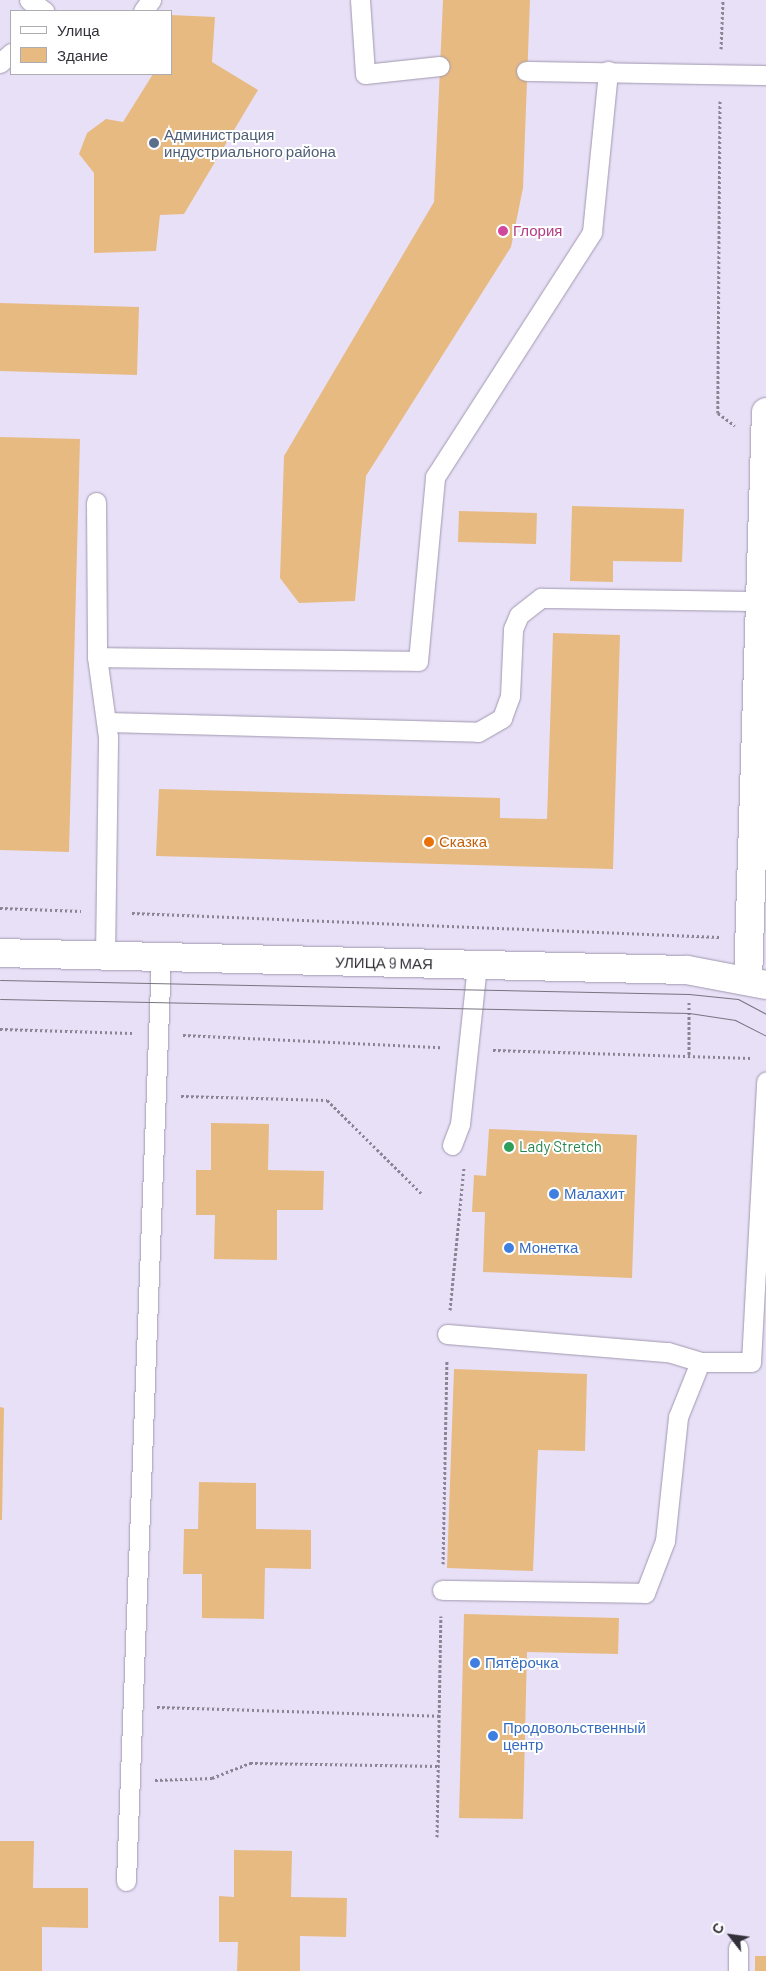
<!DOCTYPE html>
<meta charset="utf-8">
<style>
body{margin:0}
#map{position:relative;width:766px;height:1971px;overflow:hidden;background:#e8e0f7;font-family:Barlow,sans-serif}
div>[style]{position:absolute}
.building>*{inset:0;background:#e7ba81}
.path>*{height:3px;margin-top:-1.5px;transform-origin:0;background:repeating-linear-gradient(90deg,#8a8494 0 2.5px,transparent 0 5px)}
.roads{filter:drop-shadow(0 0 1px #a098ae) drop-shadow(0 0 1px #a098ae)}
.service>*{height:19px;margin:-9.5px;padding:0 9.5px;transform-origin:9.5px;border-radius:9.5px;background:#fff}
.minor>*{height:28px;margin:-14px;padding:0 14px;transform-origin:14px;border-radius:14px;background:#fff}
.tram>*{height:1px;margin:-0.5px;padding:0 0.5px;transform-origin:0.5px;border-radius:0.5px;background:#797482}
.dots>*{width:14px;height:14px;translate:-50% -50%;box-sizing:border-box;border:2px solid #fff;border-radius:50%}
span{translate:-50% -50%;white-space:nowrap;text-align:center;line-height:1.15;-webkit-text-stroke:4px #fff;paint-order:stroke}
.service-label{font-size:15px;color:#4e5e75}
.left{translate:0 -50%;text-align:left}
.hotel-label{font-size:15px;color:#b23c85}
.food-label{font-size:15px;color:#c56008}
.street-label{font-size:15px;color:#333039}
.leisure-label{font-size:15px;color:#27864d}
.shop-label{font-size:15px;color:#366cbe}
.legend{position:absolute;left:10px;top:10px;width:162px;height:65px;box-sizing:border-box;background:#fff;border:1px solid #adacb0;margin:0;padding:6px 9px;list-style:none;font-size:15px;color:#333039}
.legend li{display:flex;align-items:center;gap:10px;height:25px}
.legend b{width:25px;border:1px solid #adacb0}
.north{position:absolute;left:706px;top:1911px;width:50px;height:50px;-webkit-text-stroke:4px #fff;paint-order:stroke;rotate:300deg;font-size:14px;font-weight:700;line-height:20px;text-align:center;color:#333039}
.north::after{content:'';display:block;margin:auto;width:18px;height:22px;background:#333039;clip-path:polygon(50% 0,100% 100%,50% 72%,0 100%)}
</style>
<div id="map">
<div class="building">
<div style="clip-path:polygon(443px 0,530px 0,523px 188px,511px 247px,366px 476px,355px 601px,299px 603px,280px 578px,284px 456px,434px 202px)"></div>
<div style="clip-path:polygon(171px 15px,215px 17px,212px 62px,258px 90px,184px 214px,160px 215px,156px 251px,94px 253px,94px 173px,79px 154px,87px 133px,106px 119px,123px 122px,153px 74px,171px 74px)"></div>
<div style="clip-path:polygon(0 303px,139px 307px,137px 375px,0 371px)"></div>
<div style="clip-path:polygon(0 437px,80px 439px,69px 852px,0 850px)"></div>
<div style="clip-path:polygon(572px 506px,684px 509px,682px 562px,613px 561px,613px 582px,570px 581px)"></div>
<div style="clip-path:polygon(459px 511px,537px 513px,536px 544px,458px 542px)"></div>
<div style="clip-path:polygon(553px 633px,620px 635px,613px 869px,156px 856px,159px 789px,500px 798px,500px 818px,547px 819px)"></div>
<div style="clip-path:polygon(211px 1123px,269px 1124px,268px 1170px,324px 1171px,323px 1210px,277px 1210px,277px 1260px,214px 1259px,215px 1215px,196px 1215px,196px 1170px,211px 1170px)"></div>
<div style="clip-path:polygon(489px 1129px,637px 1135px,632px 1278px,483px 1272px,485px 1212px,472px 1212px,474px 1175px,486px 1176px)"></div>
<div style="clip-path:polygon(454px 1369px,587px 1374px,585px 1451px,538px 1450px,533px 1571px,447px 1568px)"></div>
<div style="clip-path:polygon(0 1407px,4px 1408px,2px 1520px,0 1520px)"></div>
<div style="clip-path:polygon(199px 1482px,256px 1483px,256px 1529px,311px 1530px,311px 1569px,265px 1568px,264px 1619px,202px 1618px,202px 1574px,183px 1574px,184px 1529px,198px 1529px)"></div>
<div style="clip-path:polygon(464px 1614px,619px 1618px,618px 1654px,527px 1652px,523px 1819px,459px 1818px)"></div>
<div style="clip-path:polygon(0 1841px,34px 1841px,33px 1888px,88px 1888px,88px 1928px,42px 1927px,42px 1971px,0 1971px)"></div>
<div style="clip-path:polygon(234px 1850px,292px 1851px,291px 1897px,347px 1898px,346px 1937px,300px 1936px,300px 1971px,237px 1971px,238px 1942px,219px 1942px,219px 1896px,234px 1897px)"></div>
<div style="clip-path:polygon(755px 1956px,766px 1956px,766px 1971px,755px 1971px)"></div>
</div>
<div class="path">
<div style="left:721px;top:49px;width:49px;rotate:-87.7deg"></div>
<div style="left:720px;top:101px;width:312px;rotate:90.4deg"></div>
<div style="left:718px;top:413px;width:21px;rotate:37deg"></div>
<div style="left:0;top:908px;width:81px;rotate:2.1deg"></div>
<div style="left:132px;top:913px;width:589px;rotate:2.33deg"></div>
<div style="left:689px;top:1002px;width:55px;rotate:90deg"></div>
<div style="left:0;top:1029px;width:132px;rotate:1.7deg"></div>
<div style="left:183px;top:1035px;width:258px;rotate:2.7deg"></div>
<div style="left:493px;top:1050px;width:258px;rotate:1.8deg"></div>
<div style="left:181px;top:1096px;width:146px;rotate:1.6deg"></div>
<div style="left:327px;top:1100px;width:134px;rotate:44.7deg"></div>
<div style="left:450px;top:1310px;width:144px;rotate:-84.4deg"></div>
<div style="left:443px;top:1564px;width:203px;rotate:-88.9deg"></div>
<div style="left:157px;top:1707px;width:282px;rotate:1.8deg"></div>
<div style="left:155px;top:1780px;width:57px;rotate:-2deg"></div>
<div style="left:212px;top:1778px;width:41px;rotate:-21.5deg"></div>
<div style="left:250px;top:1763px;width:187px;rotate:0.9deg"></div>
<div style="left:437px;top:1837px;width:221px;rotate:-89deg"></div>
</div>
<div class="roads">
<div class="service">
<div style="left:29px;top:0;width:19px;rotate:36deg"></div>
<div style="left:360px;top:0;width:74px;rotate:86.1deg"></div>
<div style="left:365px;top:74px;width:75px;rotate:-6.1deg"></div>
<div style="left:143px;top:11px;width:14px;rotate:-54deg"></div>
<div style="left:0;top:63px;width:15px;rotate:-42deg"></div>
<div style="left:526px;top:71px;width:240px;rotate:1deg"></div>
<div style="left:96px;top:502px;width:155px;rotate:89.6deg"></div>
<div style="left:107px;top:722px;width:371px;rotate:1.5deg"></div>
<div style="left:478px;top:732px;width:28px;rotate:-30deg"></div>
<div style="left:502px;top:718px;width:23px;rotate:-70deg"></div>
<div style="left:510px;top:696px;width:67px;rotate:-87.4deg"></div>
<div style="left:513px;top:629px;width:15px;rotate:-67deg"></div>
<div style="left:519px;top:615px;width:28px;rotate:-38deg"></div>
<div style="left:541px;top:598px;width:219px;rotate:0.8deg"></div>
<div style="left:105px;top:956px;width:219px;rotate:-89.2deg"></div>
<div style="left:108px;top:737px;width:81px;rotate:-97.8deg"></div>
<div style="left:97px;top:657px;width:321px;rotate:0.7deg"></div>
<div style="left:418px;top:661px;width:185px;rotate:-84.7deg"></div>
<div style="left:435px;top:477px;width:291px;rotate:-57.3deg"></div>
<div style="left:592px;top:232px;width:162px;rotate:-84.3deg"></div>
<div style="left:452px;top:1145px;width:22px;rotate:-69deg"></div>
<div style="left:460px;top:1124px;width:160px;rotate:-83.9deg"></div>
<div style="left:447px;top:1334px;width:222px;rotate:4.7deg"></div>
<div style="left:668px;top:1352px;width:34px;rotate:17deg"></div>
<div style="left:442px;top:1590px;width:203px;rotate:0.8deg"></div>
<div style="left:645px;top:1593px;width:56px;rotate:-69deg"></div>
<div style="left:665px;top:1541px;width:125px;rotate:-84deg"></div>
<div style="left:678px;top:1417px;width:59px;rotate:-68.2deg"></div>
<div style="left:700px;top:1362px;width:51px"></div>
<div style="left:751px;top:1362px;width:281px;rotate:-86.9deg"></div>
<div style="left:126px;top:1881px;width:925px;rotate:-87.83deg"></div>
<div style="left:738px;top:1971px;width:23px;rotate:-90deg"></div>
</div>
<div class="minor">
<div style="left:0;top:953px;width:687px;rotate:1.42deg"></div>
<div style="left:687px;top:970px;width:80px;rotate:10.8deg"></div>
<div style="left:748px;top:981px;width:569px;rotate:-88.19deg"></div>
</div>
</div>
<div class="tram">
<div style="left:0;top:980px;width:689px;rotate:1.16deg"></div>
<div style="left:689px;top:994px;width:49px;rotate:5.8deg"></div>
<div style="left:738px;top:999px;width:32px;rotate:28deg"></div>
<div style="left:0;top:999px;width:689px;rotate:1.16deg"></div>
<div style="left:689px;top:1013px;width:47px;rotate:8.7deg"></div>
<div style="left:735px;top:1020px;width:35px;rotate:27deg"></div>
</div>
<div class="dots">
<div style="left:154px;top:143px;background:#5c6f8a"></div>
<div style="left:503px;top:231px;background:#d1479c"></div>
<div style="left:429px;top:842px;background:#e8710a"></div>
<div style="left:509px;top:1147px;background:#2e9e5b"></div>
<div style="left:554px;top:1194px;background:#3f7fe0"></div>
<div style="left:509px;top:1248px;background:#3f7fe0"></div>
<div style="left:475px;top:1663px;background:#3f7fe0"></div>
<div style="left:493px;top:1736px;background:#3f7fe0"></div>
</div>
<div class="service-label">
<span class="left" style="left:164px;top:143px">Администрация<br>индустриального района</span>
</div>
<div class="hotel-label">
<span class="left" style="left:513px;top:231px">Глория</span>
</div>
<div class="food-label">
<span class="left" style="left:439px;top:842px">Сказка</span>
</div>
<div class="street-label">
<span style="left:384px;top:963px;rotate:1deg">УЛИЦА 9 МАЯ</span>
</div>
<div class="leisure-label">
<span class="left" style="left:519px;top:1147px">Lady Stretch</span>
</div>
<div class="shop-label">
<span class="left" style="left:564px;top:1194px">Малахит</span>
<span class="left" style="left:519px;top:1248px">Монетка</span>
<span class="left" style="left:485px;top:1663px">Пятёрочка</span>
<span class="left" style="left:503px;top:1736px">Продовольственный<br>центр</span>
</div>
<ul class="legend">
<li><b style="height:6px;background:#fff"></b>Улица</li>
<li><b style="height:14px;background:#e7ba81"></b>Здание</li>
</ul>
<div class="north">С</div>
</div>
